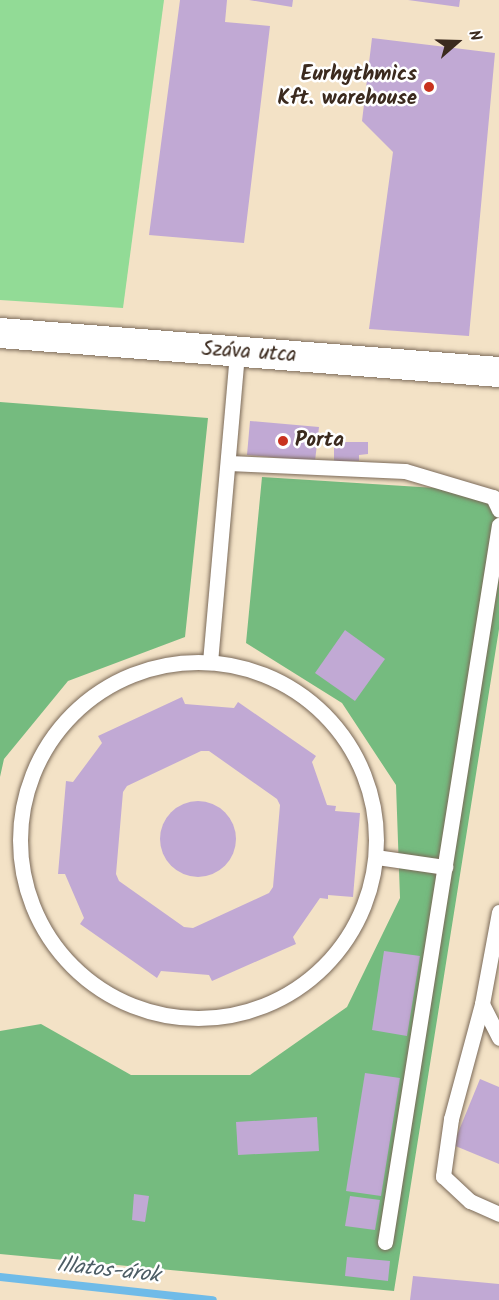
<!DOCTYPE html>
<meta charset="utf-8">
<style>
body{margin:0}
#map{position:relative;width:499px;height:1300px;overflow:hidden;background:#f3e2c6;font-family:Kalam,sans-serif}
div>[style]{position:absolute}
.green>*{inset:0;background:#92db96}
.forest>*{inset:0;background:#75bb7f}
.stream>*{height:8px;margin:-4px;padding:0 4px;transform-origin:4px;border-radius:4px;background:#6fbbe8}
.building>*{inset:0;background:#c1a9d4}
.round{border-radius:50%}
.roads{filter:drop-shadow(0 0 2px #7b6a59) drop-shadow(0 0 2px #7b6a59)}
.lane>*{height:15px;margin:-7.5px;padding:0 7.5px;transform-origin:7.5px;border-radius:7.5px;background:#fff}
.lane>.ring{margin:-7.5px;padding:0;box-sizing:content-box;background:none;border:15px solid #fff;border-radius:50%}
.street>*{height:30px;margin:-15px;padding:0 15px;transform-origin:15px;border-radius:15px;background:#fff}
.dots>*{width:16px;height:16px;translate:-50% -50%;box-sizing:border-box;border:3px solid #fff;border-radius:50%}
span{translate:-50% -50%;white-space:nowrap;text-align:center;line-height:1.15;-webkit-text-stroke:5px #fff;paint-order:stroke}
.poi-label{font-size:21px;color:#3b2a1e;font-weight:700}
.right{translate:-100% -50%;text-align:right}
.left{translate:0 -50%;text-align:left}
.street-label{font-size:21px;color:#3b2a1e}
.water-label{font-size:22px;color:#4d5d65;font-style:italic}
.north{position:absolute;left:427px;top:12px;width:60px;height:60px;-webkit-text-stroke:4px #fff;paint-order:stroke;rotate:70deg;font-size:16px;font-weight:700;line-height:24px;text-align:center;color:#3b2a1e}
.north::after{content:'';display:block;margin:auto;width:21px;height:27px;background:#3b2a1e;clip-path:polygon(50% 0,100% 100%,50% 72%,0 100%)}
</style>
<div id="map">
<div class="green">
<div style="clip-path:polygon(0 0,164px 0,123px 308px,0 300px)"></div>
</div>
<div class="forest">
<div style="clip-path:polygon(0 402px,208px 418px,185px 637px,68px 681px,4px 759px,0 777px)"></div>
<div style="clip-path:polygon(262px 477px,499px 492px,499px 629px,394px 1291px,0 1254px,0 1031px,41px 1024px,131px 1075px,250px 1075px,347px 1007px,400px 898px,396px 785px,342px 703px,246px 643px)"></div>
</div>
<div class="stream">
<div style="left:0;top:1277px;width:214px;rotate:6.2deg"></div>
</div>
<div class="building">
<div style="clip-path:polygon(180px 0,227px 0,225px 22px,270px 26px,244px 243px,149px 235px)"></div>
<div style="clip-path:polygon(249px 0,293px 0,292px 7px)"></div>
<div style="clip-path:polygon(408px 0,460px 0,459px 7px)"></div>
<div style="clip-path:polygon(372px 38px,495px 53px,469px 336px,369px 329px,393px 152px,362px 121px)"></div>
<div style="clip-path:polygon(250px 421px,319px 427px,315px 461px,247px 455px)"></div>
<div style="clip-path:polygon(334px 442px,368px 442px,368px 454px,359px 455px,359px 461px,334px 461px)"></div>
<div style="clip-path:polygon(345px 630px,385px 659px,355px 701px,315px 673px)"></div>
<div style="clip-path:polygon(evenodd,182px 697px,185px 704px,234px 708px,238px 702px,316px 756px,312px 762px,327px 805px,336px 806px,335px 811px,360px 813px,353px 897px,328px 895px,328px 899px,320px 898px,293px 937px,296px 944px,212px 981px,209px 975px,161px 971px,157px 978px,80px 924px,84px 918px,65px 874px,58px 874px,66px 781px,73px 782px,102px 743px,98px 736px,182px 697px,201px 751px,209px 751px,277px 799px,280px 805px,273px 887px,269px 893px,193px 928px,184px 927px,119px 881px,116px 874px,123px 792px,127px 786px,201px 751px)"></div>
<div class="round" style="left:160px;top:801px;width:76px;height:76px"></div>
<div style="clip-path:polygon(384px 951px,420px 956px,407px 1036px,372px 1030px)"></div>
<div style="clip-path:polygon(365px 1073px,400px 1078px,381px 1196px,346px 1191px)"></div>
<div style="clip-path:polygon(480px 1079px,499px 1087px,499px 1164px,453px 1145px)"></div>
<div style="clip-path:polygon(317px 1117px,319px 1151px,238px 1155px,236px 1122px)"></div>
<div style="clip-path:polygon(134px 1194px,149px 1196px,145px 1222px,132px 1220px)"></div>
<div style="clip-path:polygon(350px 1196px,380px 1200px,375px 1230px,345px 1226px)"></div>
<div style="clip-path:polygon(347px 1257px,390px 1261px,388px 1281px,345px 1276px)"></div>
<div style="clip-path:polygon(413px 1276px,499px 1284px,499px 1300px,410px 1300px)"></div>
</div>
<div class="roads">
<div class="lane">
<div style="left:229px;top:463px;width:176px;rotate:2.6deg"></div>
<div style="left:405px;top:471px;width:92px;rotate:16.5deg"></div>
<div style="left:493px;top:497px;width:14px;rotate:65deg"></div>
<div style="left:210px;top:662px;width:310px;rotate:-85deg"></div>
<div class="ring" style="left:20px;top:662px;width:341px;height:341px"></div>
<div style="left:376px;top:857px;width:70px;rotate:8.2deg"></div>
<div style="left:499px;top:912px;width:94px;rotate:100.5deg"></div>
<div style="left:482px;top:1004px;width:38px;rotate:63deg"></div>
<div style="left:482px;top:1004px;width:119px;rotate:105.1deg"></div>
<div style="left:451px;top:1119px;width:58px;rotate:98deg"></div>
<div style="left:443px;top:1176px;width:37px;rotate:43deg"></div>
<div style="left:470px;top:1201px;width:32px;rotate:24deg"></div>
<div style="left:385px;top:1242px;width:726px;rotate:-80.97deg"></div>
</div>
<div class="street">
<div style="left:0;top:333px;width:501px;rotate:4.47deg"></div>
</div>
</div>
<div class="dots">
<div style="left:429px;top:87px;background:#c8321e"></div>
<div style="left:283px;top:441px;background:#c8321e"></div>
</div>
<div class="poi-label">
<span class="right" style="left:417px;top:87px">Eurhythmics<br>Kft. warehouse</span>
<span class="left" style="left:295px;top:441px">Porta</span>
</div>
<div class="street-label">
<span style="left:249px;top:353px;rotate:4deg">Száva utca</span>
</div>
<div class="water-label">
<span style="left:108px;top:1271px;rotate:6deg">Illatos-árok</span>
</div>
<div class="north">N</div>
</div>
